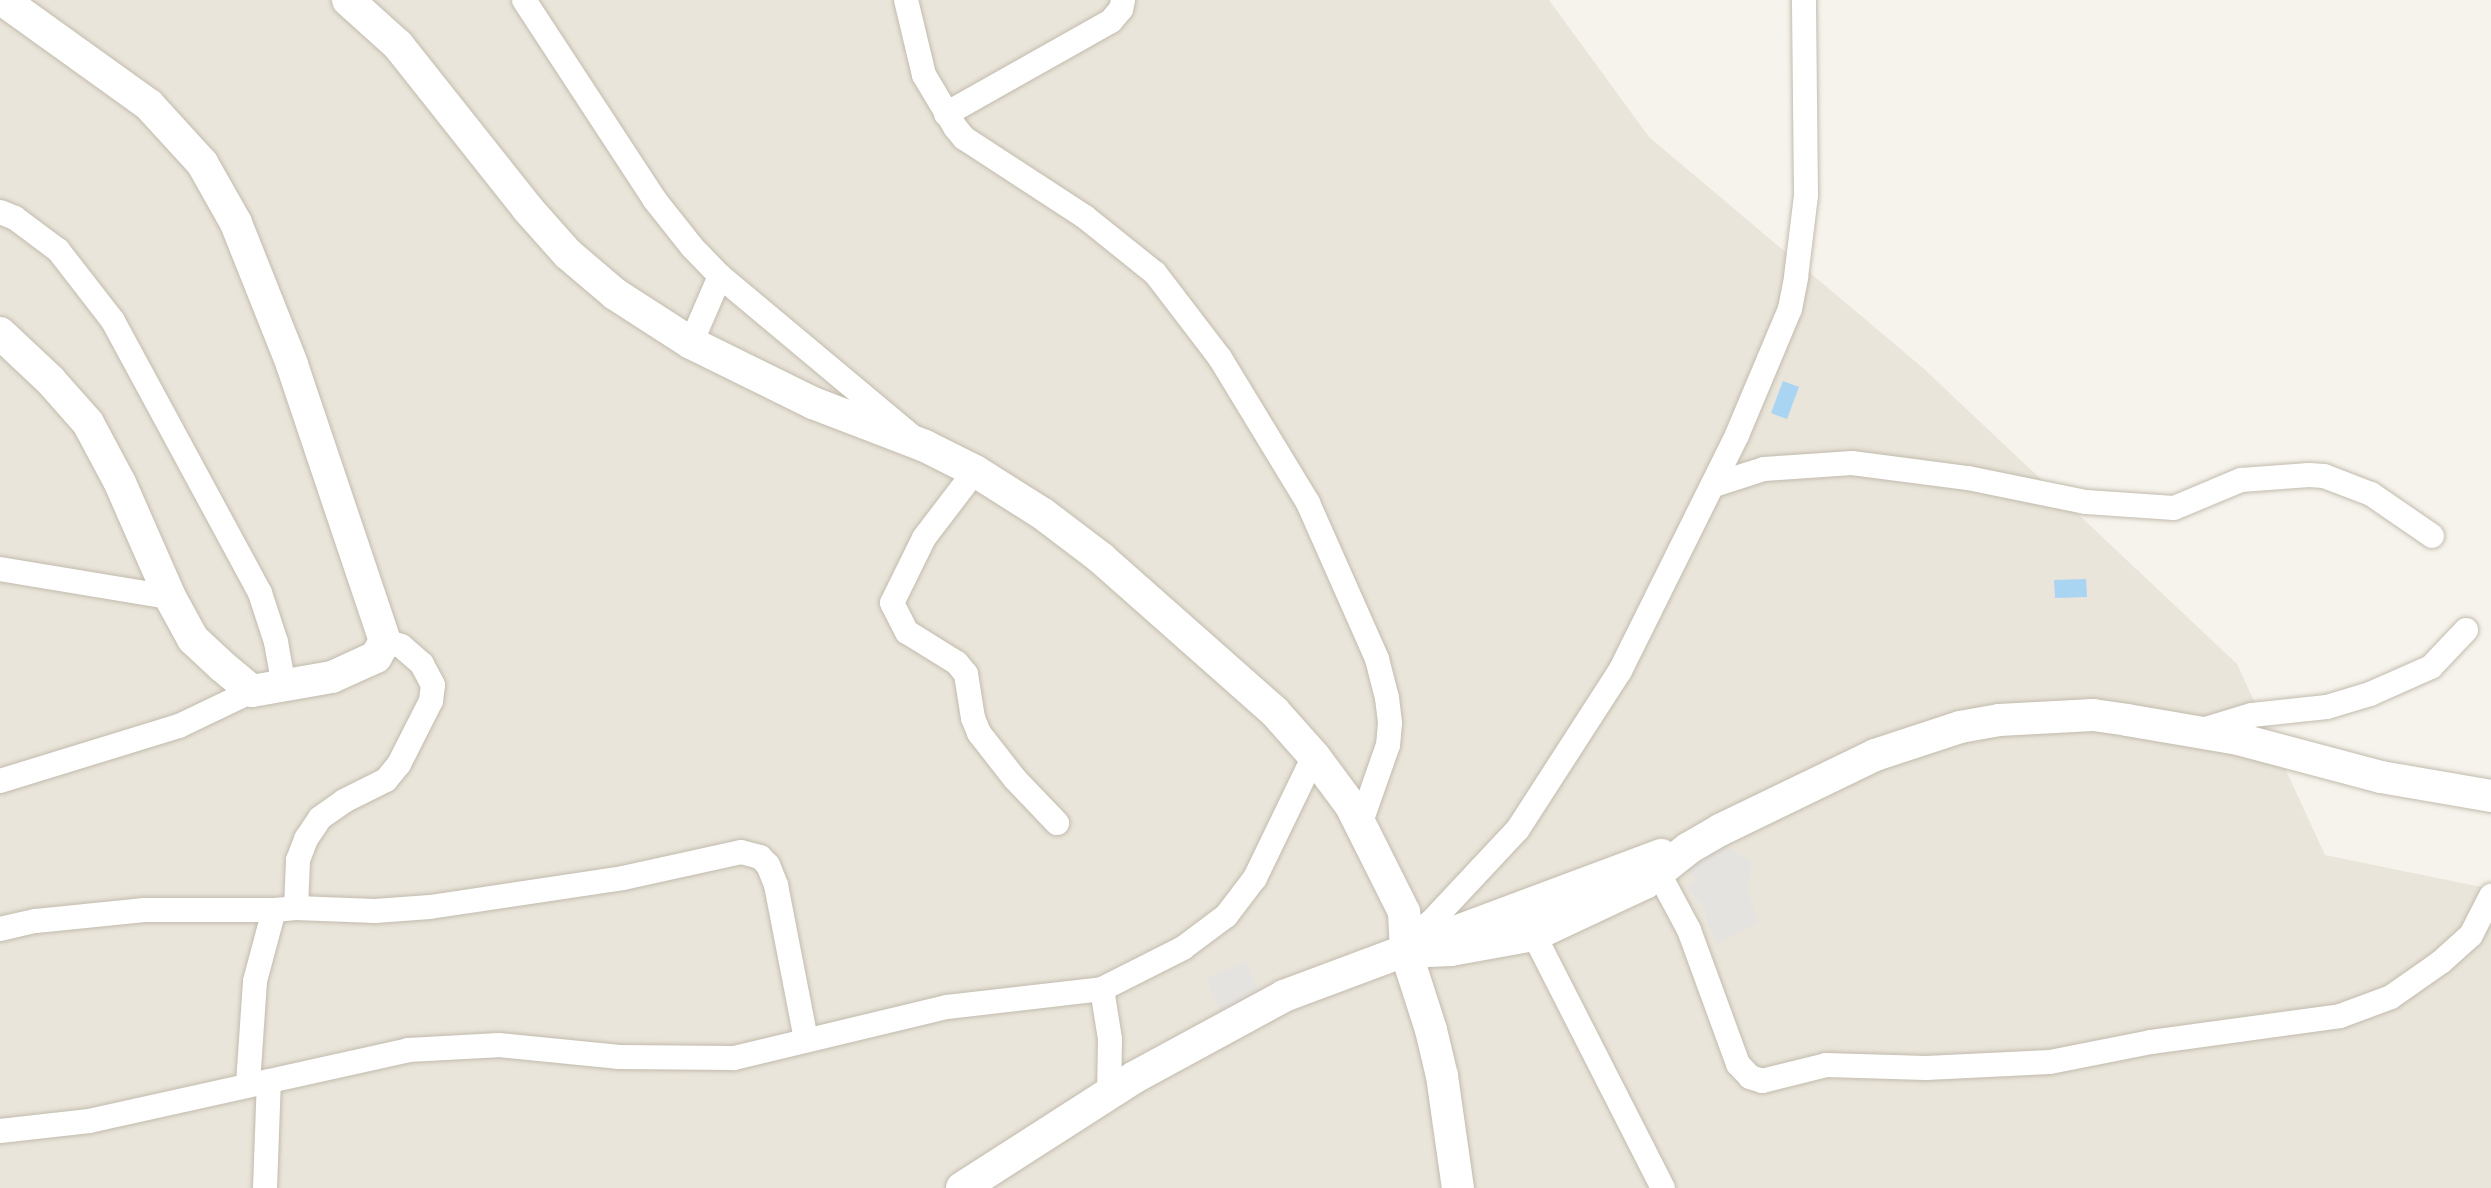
<!DOCTYPE html>
<style>
body{margin:0}
#map{position:relative;width:2491px;height:1188px;overflow:hidden;background:#f6f3ec;font-family:Arial,sans-serif}
div>[style]{position:absolute}
.residential>*{inset:0;background:#eae5da}
.parking>*{inset:0;background:#e5e3e0}
.water>*{inset:0;background:#a9d4f2}
.roads{filter:drop-shadow(0 0 2px #c2bbae) drop-shadow(0 0 2px #c2bbae)}
.minor>*{height:24px;margin:-12px;padding:0 12px;transform-origin:12px;border-radius:12px;background:#fff}
.tertiary>*{height:32px;margin:-16px;padding:0 16px;transform-origin:16px;border-radius:16px;background:#fff}
span{translate:-50% -50%;white-space:nowrap;text-align:center;line-height:1.15;-webkit-text-stroke:6px #fff;paint-order:stroke}
</style>
<div id="map">
<div class="residential">
<div style="clip-path:polygon(0 0,1549px 0,1649px 137px,1923px 368px,2237px 664px,2325px 855px,2491px 889px,2491px 1188px,0 1188px)"></div>
</div>
<div class="parking">
<div style="clip-path:polygon(1717px 842px,1752px 862px,1748px 889px,1758px 923px,1716px 944px,1702px 906px,1687px 888px,1696px 880px,1685px 867px)"></div>
<div style="clip-path:polygon(1246px 962px,1260px 996px,1220px 1012px,1206px 978px)"></div>
</div>
<div class="water">
<div style="clip-path:polygon(1783px 381px,1799px 387px,1787px 419px,1771px 413px)"></div>
<div style="clip-path:polygon(2086px 579px,2087px 597px,2055px 598px,2054px 580px)"></div>
</div>
<div class="roads">
<div class="minor">
<div style="left:524px;top:0;width:238px;rotate:56.8deg"></div>
<div style="left:654px;top:199px;width:61px;rotate:51.6deg"></div>
<div style="left:692px;top:247px;width:40px;rotate:46deg"></div>
<div style="left:720px;top:276px;width:248px;rotate:39.9deg"></div>
<div style="left:906px;top:0;width:77px;rotate:76.5deg"></div>
<div style="left:924px;top:75px;width:61px;rotate:59.2deg"></div>
<div style="left:955px;top:127px;width:14px;rotate:51deg"></div>
<div style="left:964px;top:138px;width:145px;rotate:33.1deg"></div>
<div style="left:1085px;top:217px;width:90px;rotate:38.7deg"></div>
<div style="left:1155px;top:273px;width:107px;rotate:52.6deg"></div>
<div style="left:1220px;top:358px;width:170px;rotate:58.7deg"></div>
<div style="left:1308px;top:503px;width:171px;rotate:66.1deg"></div>
<div style="left:1377px;top:659px;width:40px;rotate:75.6deg"></div>
<div style="left:1387px;top:698px;width:25px;rotate:83deg"></div>
<div style="left:1390px;top:723px;width:22px;rotate:95deg"></div>
<div style="left:1388px;top:745px;width:82px;rotate:109.3deg"></div>
<div style="left:946px;top:114px;width:189px;rotate:-29.4deg"></div>
<div style="left:1111px;top:21px;width:16px;rotate:-50deg"></div>
<div style="left:1121px;top:9px;width:9px;rotate:-77deg"></div>
<div style="left:0;top:212px;width:16px;rotate:22deg"></div>
<div style="left:15px;top:218px;width:54px;rotate:36.7deg"></div>
<div style="left:58px;top:250px;width:90px;rotate:52.2deg"></div>
<div style="left:113px;top:321px;width:309px;rotate:61.6deg"></div>
<div style="left:260px;top:593px;width:52px;rotate:71.9deg"></div>
<div style="left:276px;top:642px;width:46px;rotate:79.9deg"></div>
<div style="left:691px;top:343px;width:73px;rotate:-66.6deg"></div>
<div style="left:975px;top:471px;width:84px;rotate:127.3deg"></div>
<div style="left:924px;top:538px;width:72px;rotate:116.2deg"></div>
<div style="left:892px;top:603px;width:33px;rotate:63deg"></div>
<div style="left:907px;top:632px;width:59px;rotate:31.8deg"></div>
<div style="left:957px;top:663px;width:14px;rotate:51deg"></div>
<div style="left:966px;top:674px;width:45px;rotate:81deg"></div>
<div style="left:973px;top:718px;width:16px;rotate:68deg"></div>
<div style="left:979px;top:733px;width:58px;rotate:52deg"></div>
<div style="left:1015px;top:779px;width:61px;rotate:46.3deg"></div>
<div style="left:1714px;top:485px;width:52px;rotate:-17.7deg"></div>
<div style="left:1764px;top:469px;width:88px;rotate:-3.9deg"></div>
<div style="left:1852px;top:463px;width:117px;rotate:7.4deg"></div>
<div style="left:1968px;top:478px;width:120px;rotate:11.5deg"></div>
<div style="left:2086px;top:502px;width:88px;rotate:3.9deg"></div>
<div style="left:2174px;top:508px;width:73px;rotate:-22.7deg"></div>
<div style="left:2241px;top:480px;width:68px;rotate:-4.2deg"></div>
<div style="left:2309px;top:475px;width:15px;rotate:4deg"></div>
<div style="left:2324px;top:476px;width:50px;rotate:21deg"></div>
<div style="left:2371px;top:494px;width:74px;rotate:34.5deg"></div>
<div style="left:0;top:569px;width:172px;rotate:9.4deg"></div>
<div style="left:2199px;top:731px;width:55px;rotate:-16.8deg"></div>
<div style="left:2252px;top:715px;width:75px;rotate:-6.1deg"></div>
<div style="left:2327px;top:707px;width:45px;rotate:-16.8deg"></div>
<div style="left:2370px;top:694px;width:67px;rotate:-23.9deg"></div>
<div style="left:2431px;top:667px;width:51px;rotate:-46.6deg"></div>
<div style="left:0;top:781px;width:187px;rotate:-17.1deg"></div>
<div style="left:179px;top:726px;width:81px;rotate:-25.6deg"></div>
<div style="left:1658px;top:872px;width:66px;rotate:61.9deg"></div>
<div style="left:1689px;top:930px;width:143px;rotate:69.9deg"></div>
<div style="left:1738px;top:1064px;width:18px;rotate:47deg"></div>
<div style="left:1750px;top:1077px;width:13px;rotate:18deg"></div>
<div style="left:1762px;top:1081px;width:66px;rotate:-14deg"></div>
<div style="left:1826px;top:1065px;width:100px;rotate:1.7deg"></div>
<div style="left:1926px;top:1068px;width:124px;rotate:-2.8deg"></div>
<div style="left:2050px;top:1062px;width:103px;rotate:-11.2deg"></div>
<div style="left:2151px;top:1042px;width:191px;rotate:-7.8deg"></div>
<div style="left:2340px;top:1016px;width:54px;rotate:-20.4deg"></div>
<div style="left:2391px;top:997px;width:61px;rotate:-35deg"></div>
<div style="left:2441px;top:962px;width:40px;rotate:-42deg"></div>
<div style="left:2471px;top:935px;width:44px;rotate:-62.9deg"></div>
<div style="left:296px;top:908px;width:79px;rotate:2.2deg"></div>
<div style="left:375px;top:911px;width:55px;rotate:-4.2deg"></div>
<div style="left:430px;top:907px;width:195px;rotate:-8.5deg"></div>
<div style="left:623px;top:878px;width:121px;rotate:-12.4deg"></div>
<div style="left:741px;top:852px;width:20px;rotate:15deg"></div>
<div style="left:760px;top:857px;width:11px;rotate:45deg"></div>
<div style="left:768px;top:865px;width:22px;rotate:68deg"></div>
<div style="left:776px;top:885px;width:157px;rotate:79deg"></div>
<div style="left:0;top:929px;width:37px;rotate:-13deg"></div>
<div style="left:36px;top:921px;width:109px;rotate:-5.8deg"></div>
<div style="left:144px;top:910px;width:130px"></div>
<div style="left:1534px;top:935px;width:284px;rotate:63deg"></div>
<div style="left:1407px;top:937px;width:28px;rotate:-32deg"></div>
<div style="left:1431px;top:922px;width:127px;rotate:-46.9deg"></div>
<div style="left:1518px;top:829px;width:188px;rotate:-57.2deg"></div>
<div style="left:1620px;top:671px;width:263px;rotate:-63.6deg"></div>
<div style="left:1737px;top:435px;width:137px;rotate:-67.2deg"></div>
<div style="left:1790px;top:309px;width:33px;rotate:-79deg"></div>
<div style="left:1796px;top:277px;width:83px;rotate:-83deg"></div>
<div style="left:1806px;top:195px;width:195px;rotate:-90.6deg"></div>
<div style="left:1102px;top:989px;width:91px;rotate:-26.8deg"></div>
<div style="left:1183px;top:948px;width:54px;rotate:-36.7deg"></div>
<div style="left:1226px;top:916px;width:48px;rotate:-52.7deg"></div>
<div style="left:1255px;top:878px;width:136px;rotate:-64.2deg"></div>
<div style="left:248px;top:1084px;width:103px;rotate:-86.1deg"></div>
<div style="left:255px;top:981px;width:73px;rotate:-75deg"></div>
<div style="left:274px;top:910px;width:22px;rotate:-5deg"></div>
<div style="left:296px;top:908px;width:48px;rotate:-87.6deg"></div>
<div style="left:298px;top:860px;width:22px;rotate:-69deg"></div>
<div style="left:306px;top:839px;width:25px;rotate:-56deg"></div>
<div style="left:320px;top:818px;width:29px;rotate:-35deg"></div>
<div style="left:344px;top:801px;width:47px;rotate:-26.6deg"></div>
<div style="left:386px;top:780px;width:21px;rotate:-51deg"></div>
<div style="left:399px;top:764px;width:71px;rotate:-63.1deg"></div>
<div style="left:431px;top:701px;width:16px;rotate:-83deg"></div>
<div style="left:433px;top:685px;width:24px;rotate:-118deg"></div>
<div style="left:422px;top:664px;width:28px;rotate:-139deg"></div>
<div style="left:401px;top:646px;width:17px;rotate:-163deg"></div>
<div style="left:0;top:1131px;width:90px;rotate:-6.4deg"></div>
<div style="left:89px;top:1121px;width:327px;rotate:-12.5deg"></div>
<div style="left:408px;top:1050px;width:91px;rotate:-3.1deg"></div>
<div style="left:499px;top:1045px;width:121px;rotate:5.7deg"></div>
<div style="left:619px;top:1057px;width:115px;rotate:0.5deg"></div>
<div style="left:734px;top:1058px;width:219px;rotate:-13.5deg"></div>
<div style="left:947px;top:1007px;width:156px;rotate:-6.6deg"></div>
<div style="left:1102px;top:989px;width:51px;rotate:80.9deg"></div>
<div style="left:1110px;top:1039px;width:55px;rotate:91deg"></div>
<div style="left:265px;top:1188px;width:107px;rotate:-87.9deg"></div>
</div>
<div class="tertiary">
<div style="left:348px;top:0;width:67px;rotate:42deg"></div>
<div style="left:398px;top:45px;width:208px;rotate:51.6deg"></div>
<div style="left:527px;top:208px;width:62px;rotate:48.3deg"></div>
<div style="left:568px;top:254px;width:62px;rotate:40.4deg"></div>
<div style="left:615px;top:294px;width:90px;rotate:32.8deg"></div>
<div style="left:691px;top:343px;width:136px;rotate:26.2deg"></div>
<div style="left:813px;top:403px;width:120px;rotate:21deg"></div>
<div style="left:925px;top:446px;width:56px;rotate:26.6deg"></div>
<div style="left:975px;top:471px;width:80px;rotate:32.3deg"></div>
<div style="left:1043px;top:514px;width:73px;rotate:37.2deg"></div>
<div style="left:1101px;top:558px;width:231px;rotate:41.5deg"></div>
<div style="left:1274px;top:711px;width:60px;rotate:48.4deg"></div>
<div style="left:1314px;top:756px;width:62px;rotate:53.5deg"></div>
<div style="left:1351px;top:806px;width:119px;rotate:63.4deg"></div>
<div style="left:1404px;top:912px;width:40px;rotate:87.1deg"></div>
<div style="left:1406px;top:952px;width:82px;rotate:72.2deg"></div>
<div style="left:1431px;top:1030px;width:47px;rotate:76.6deg"></div>
<div style="left:1442px;top:1076px;width:113px;rotate:81.9deg"></div>
<div style="left:0;top:333px;width:69px;rotate:43.2deg"></div>
<div style="left:50px;top:380px;width:57px;rotate:48.5deg"></div>
<div style="left:88px;top:423px;width:68px;rotate:61.9deg"></div>
<div style="left:120px;top:483px;width:124px;rotate:66.3deg"></div>
<div style="left:170px;top:597px;width:48px;rotate:61.3deg"></div>
<div style="left:193px;top:639px;width:40px;rotate:43deg"></div>
<div style="left:222px;top:666px;width:39px;rotate:40deg"></div>
<div style="left:252px;top:691px;width:81px;rotate:-9.9deg"></div>
<div style="left:332px;top:677px;width:48px;rotate:-24.4deg"></div>
<div style="left:376px;top:657px;width:18px;rotate:-61deg"></div>
<div style="left:385px;top:641px;width:292px;rotate:-108.6deg"></div>
<div style="left:292px;top:364px;width:152px;rotate:-111.7deg"></div>
<div style="left:236px;top:223px;width:69px;rotate:-119.5deg"></div>
<div style="left:202px;top:163px;width:79px;rotate:-132.4deg"></div>
<div style="left:149px;top:105px;width:180px;rotate:-144.3deg"></div>
<div style="left:1406px;top:952px;width:45px;rotate:-2.5deg"></div>
<div style="left:1451px;top:950px;width:84px;rotate:-10.2deg"></div>
<div style="left:1534px;top:935px;width:123px;rotate:-25.1deg"></div>
<div style="left:1645px;top:883px;width:56px;rotate:-38.5deg"></div>
<div style="left:1689px;top:848px;width:36px;rotate:-30deg"></div>
<div style="left:1720px;top:830px;width:172px;rotate:-25.8deg"></div>
<div style="left:1875px;top:755px;width:89px;rotate:-18.2deg"></div>
<div style="left:1960px;top:727px;width:40px;rotate:-10deg"></div>
<div style="left:1999px;top:720px;width:94px;rotate:-3deg"></div>
<div style="left:2093px;top:715px;width:34px;rotate:8deg"></div>
<div style="left:2127px;top:720px;width:113px;rotate:9.7deg"></div>
<div style="left:2238px;top:739px;width:148px;rotate:14.9deg"></div>
<div style="left:2381px;top:777px;width:112px;rotate:9.8deg"></div>
<div style="left:962px;top:1188px;width:206px;rotate:-32.7deg"></div>
<div style="left:1135px;top:1077px;width:170px;rotate:-28.5deg"></div>
<div style="left:1284px;top:996px;width:403px;rotate:-20.5deg"></div>
</div>
</div>
</div>
